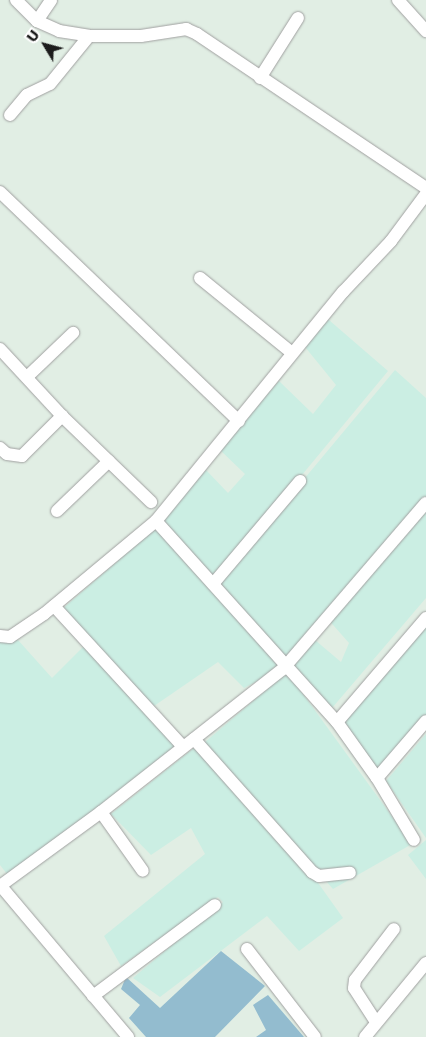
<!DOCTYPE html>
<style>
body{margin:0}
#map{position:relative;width:426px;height:1037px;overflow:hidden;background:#e1eee4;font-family:"DejaVu Sans",sans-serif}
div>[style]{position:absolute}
.farmland>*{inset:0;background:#cbeee3}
.forest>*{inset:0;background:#93bccf}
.roads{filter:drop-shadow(0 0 1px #a0a0a0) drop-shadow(0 0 1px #a0a0a0)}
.street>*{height:12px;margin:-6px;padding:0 6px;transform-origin:6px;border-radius:6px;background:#fff}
span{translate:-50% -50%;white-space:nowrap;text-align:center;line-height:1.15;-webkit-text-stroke:4.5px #fff;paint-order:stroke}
.north{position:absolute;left:20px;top:20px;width:50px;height:50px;-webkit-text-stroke:4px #fff;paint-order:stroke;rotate:307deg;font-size:14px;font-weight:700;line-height:20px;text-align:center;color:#1c1c1c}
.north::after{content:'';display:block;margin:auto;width:18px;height:22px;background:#1c1c1c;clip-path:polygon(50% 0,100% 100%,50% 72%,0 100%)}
</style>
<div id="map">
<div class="farmland">
<div style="clip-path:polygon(322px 314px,388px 371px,215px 580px,282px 668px,244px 688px,218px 662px,154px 706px,60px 611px,159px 525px,206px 470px,228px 493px,245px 474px,218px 448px,279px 381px,313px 414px,336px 385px,301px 342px)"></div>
<div style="clip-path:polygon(395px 370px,426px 398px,426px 598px,332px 708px,291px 667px,315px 640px,341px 662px,349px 643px,326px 617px,286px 664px,214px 587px)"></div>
<div style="clip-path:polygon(426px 614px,426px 721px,377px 778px,337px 722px)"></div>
<div style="clip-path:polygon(18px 640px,52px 678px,87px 643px,181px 747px,7px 874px,0 865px,0 642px)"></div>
<div style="clip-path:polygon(287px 672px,412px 844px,333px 889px,204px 743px)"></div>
<div style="clip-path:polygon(426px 734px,426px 838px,386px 781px)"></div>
<div style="clip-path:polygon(194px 748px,316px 880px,343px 918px,299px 951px,267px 916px,160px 997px,133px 978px,223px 902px,218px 897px,121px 966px,104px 936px,205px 854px,191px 828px,151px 855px,111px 814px)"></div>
<div style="clip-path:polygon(426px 840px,426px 879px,408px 855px)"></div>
</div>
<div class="forest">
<div style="clip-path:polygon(221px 951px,265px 986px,215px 1037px,146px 1037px,129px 1018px,140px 1005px,121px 989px,126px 977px,160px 1008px)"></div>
<div style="clip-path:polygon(268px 995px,304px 1037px,256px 1037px,266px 1030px,253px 1005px)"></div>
</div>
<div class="roads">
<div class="street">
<div style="left:16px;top:0;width:30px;rotate:45deg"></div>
<div style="left:37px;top:21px;width:24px;rotate:24deg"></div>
<div style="left:59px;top:31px;width:30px;rotate:9deg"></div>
<div style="left:89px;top:36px;width:52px"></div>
<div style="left:141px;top:36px;width:46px;rotate:-8.8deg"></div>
<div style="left:186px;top:29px;width:12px;rotate:24deg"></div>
<div style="left:197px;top:34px;width:276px;rotate:33.9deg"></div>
<div style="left:398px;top:0;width:42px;rotate:47.9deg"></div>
<div style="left:37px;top:21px;width:25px;rotate:-56deg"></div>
<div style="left:260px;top:78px;width:71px;rotate:-57.7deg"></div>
<div style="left:10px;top:115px;width:26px;rotate:-50deg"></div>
<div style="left:27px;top:95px;width:25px;rotate:-26deg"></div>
<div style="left:50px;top:84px;width:62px;rotate:-50.9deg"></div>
<div style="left:0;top:192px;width:331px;rotate:43.8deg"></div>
<div style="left:200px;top:278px;width:119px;rotate:39.2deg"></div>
<div style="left:0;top:349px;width:91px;rotate:47.2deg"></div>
<div style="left:62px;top:416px;width:124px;rotate:44deg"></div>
<div style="left:27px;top:377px;width:64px;rotate:-43.7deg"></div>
<div style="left:0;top:448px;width:9px;rotate:41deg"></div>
<div style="left:7px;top:454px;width:15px;rotate:8deg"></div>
<div style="left:22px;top:456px;width:57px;rotate:-45deg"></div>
<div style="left:57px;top:511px;width:72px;rotate:-43.9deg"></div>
<div style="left:156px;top:521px;width:270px;rotate:48deg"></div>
<div style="left:337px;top:722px;width:69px;rotate:54.5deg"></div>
<div style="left:377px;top:778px;width:72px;rotate:59.2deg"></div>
<div style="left:213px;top:584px;width:135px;rotate:-49.8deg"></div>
<div style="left:54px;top:606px;width:191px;rotate:47.5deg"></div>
<div style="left:0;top:636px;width:10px;rotate:6deg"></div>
<div style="left:10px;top:637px;width:41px;rotate:-34.1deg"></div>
<div style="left:44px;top:614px;width:146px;rotate:-39.7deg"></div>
<div style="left:156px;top:521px;width:296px;rotate:-50.8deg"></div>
<div style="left:343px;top:292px;width:70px;rotate:-46.7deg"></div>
<div style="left:391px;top:241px;width:59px;rotate:-53.3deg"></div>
<div style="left:337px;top:722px;width:137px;rotate:-49.4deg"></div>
<div style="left:194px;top:739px;width:178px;rotate:48.4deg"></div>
<div style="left:312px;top:872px;width:8px;rotate:30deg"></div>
<div style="left:319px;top:876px;width:31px;rotate:-6deg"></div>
<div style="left:377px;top:778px;width:75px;rotate:-49.3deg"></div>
<div style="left:101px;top:812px;width:72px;rotate:54.6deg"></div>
<div style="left:0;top:885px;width:199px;rotate:49.9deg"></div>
<div style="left:0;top:886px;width:125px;rotate:-36.2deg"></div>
<div style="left:101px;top:812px;width:231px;rotate:-38.2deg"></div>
<div style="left:283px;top:669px;width:219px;rotate:-49.3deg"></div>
<div style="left:247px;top:949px;width:111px;rotate:52.3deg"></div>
<div style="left:93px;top:996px;width:152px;rotate:-36.7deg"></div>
<div style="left:376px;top:1022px;width:40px;rotate:-122.9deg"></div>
<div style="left:354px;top:988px;width:8px;rotate:-83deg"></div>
<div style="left:355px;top:980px;width:64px;rotate:-52.6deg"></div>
<div style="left:365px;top:1037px;width:96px;rotate:-50.5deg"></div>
</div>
</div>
<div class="north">U</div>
</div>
